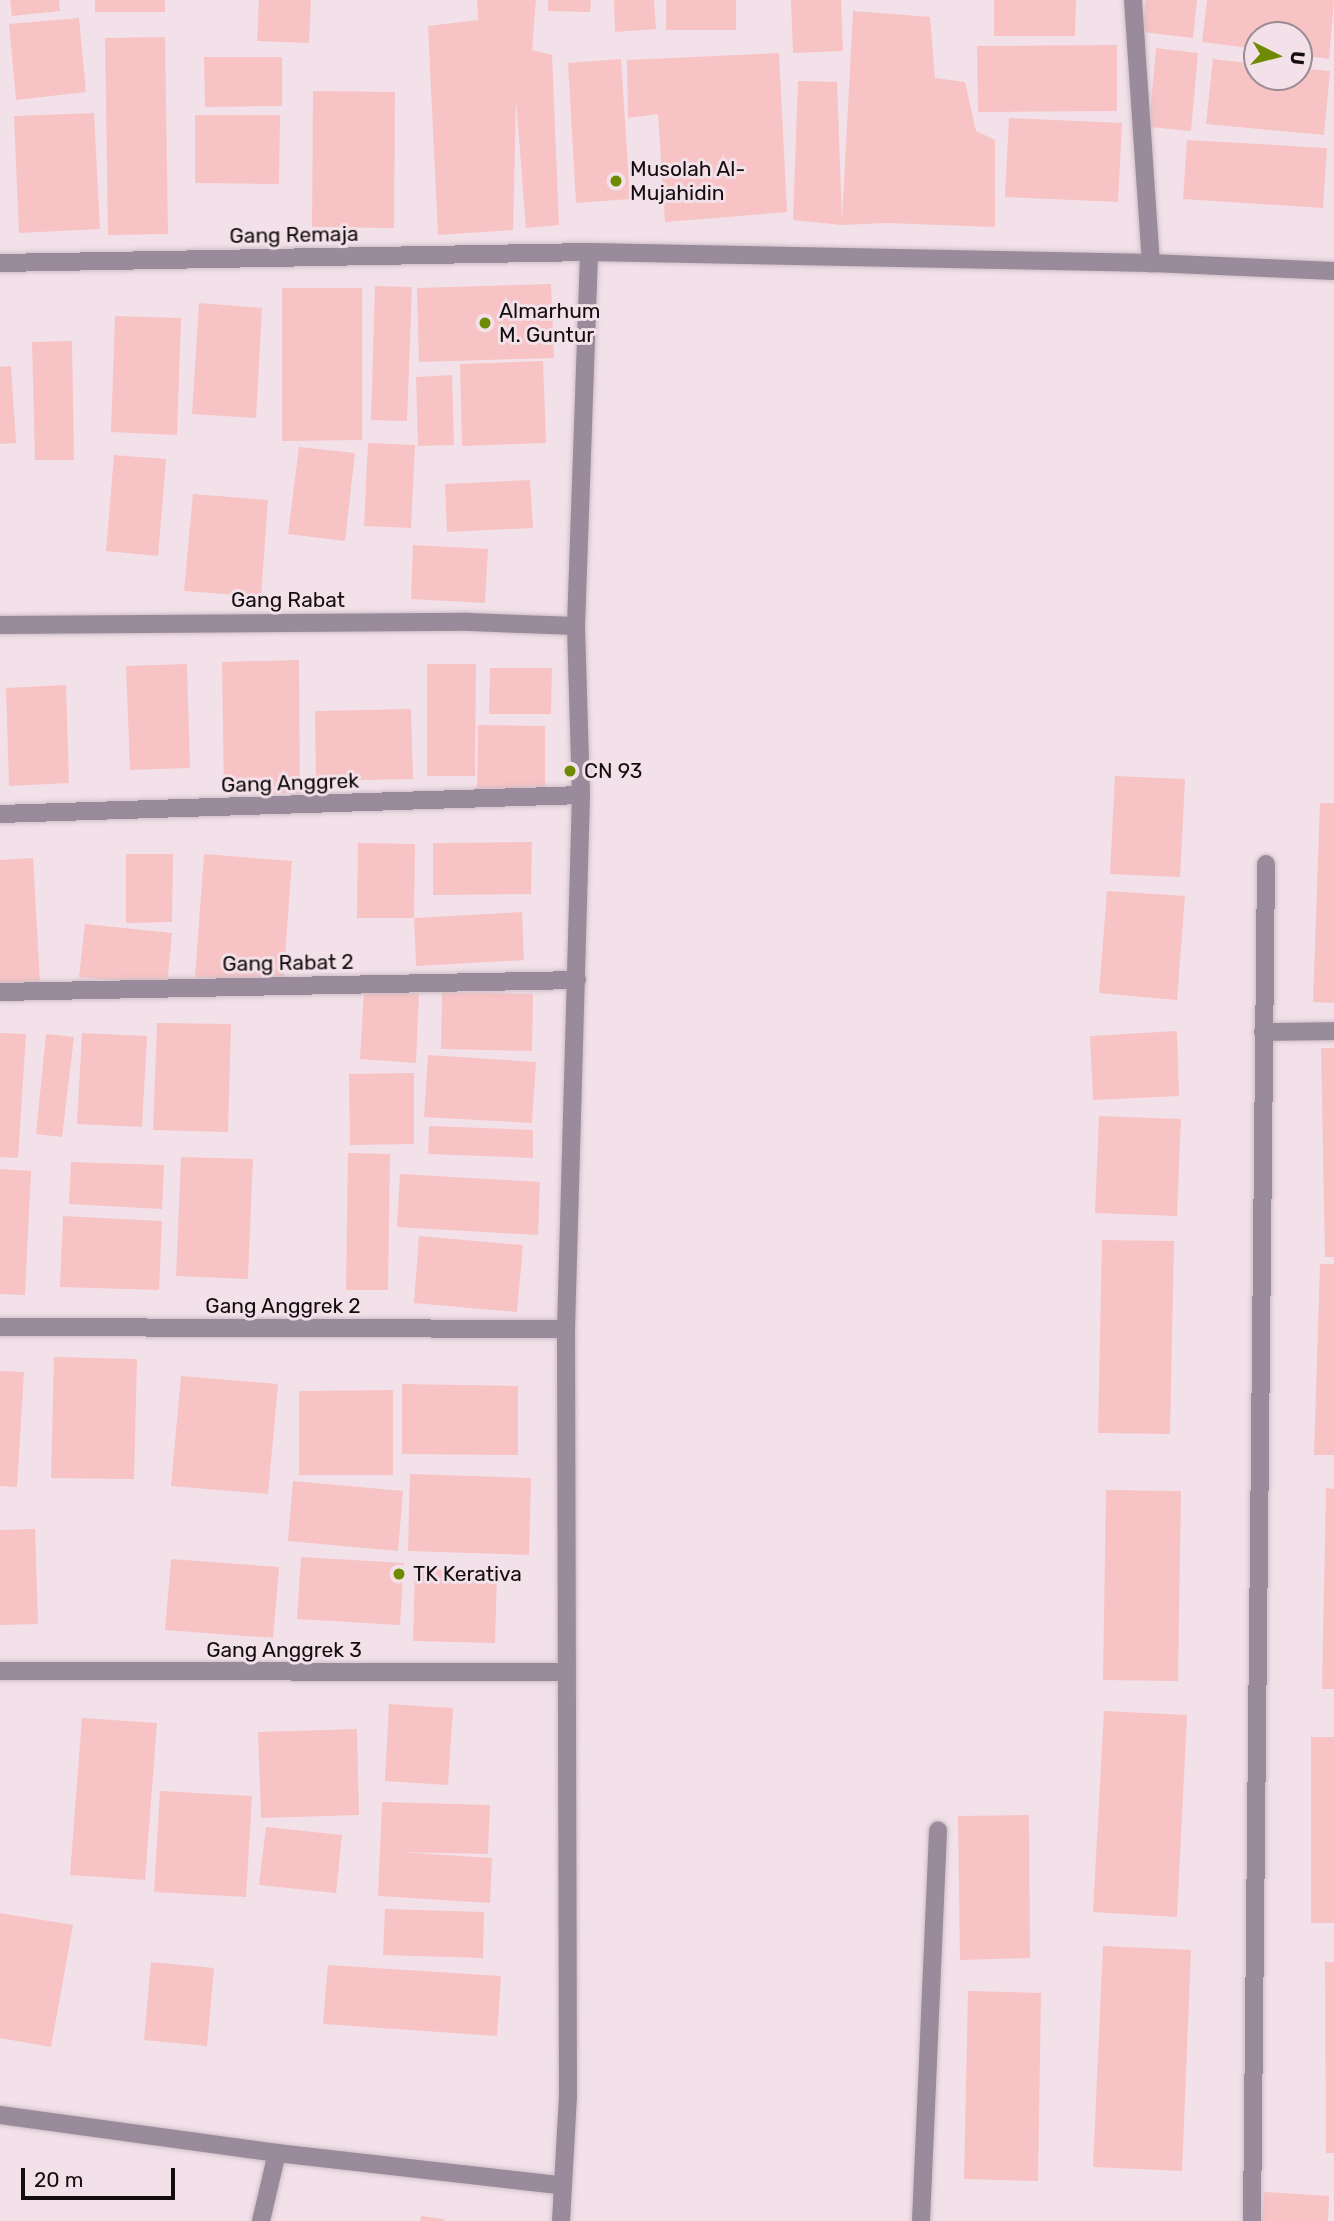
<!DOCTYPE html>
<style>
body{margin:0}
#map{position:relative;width:1334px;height:2221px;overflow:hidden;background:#f3e1e9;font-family:Rubik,sans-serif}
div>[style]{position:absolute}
.building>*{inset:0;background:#f7c3c5}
.roads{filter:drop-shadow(0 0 2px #cfbfc6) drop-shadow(0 0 2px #cfbfc6)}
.minor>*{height:18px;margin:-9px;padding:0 9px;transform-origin:9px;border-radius:9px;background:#998b9b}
.dots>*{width:19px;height:19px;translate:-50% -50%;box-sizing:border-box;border:4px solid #f3e1e9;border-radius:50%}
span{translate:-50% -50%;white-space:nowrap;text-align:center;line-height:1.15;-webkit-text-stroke:6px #f3e1e9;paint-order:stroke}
.poi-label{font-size:21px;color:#130d0f}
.left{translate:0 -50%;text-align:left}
.street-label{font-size:21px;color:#130d0f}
.north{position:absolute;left:1243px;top:21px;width:70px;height:70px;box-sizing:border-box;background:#f3e1e9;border:2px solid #998c92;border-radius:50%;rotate:96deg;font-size:19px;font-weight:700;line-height:28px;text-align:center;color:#130d0f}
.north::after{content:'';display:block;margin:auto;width:24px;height:32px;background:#6e8a01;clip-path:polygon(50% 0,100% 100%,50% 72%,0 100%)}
.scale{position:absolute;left:21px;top:2168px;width:154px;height:32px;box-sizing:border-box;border:4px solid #130d0f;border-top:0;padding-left:9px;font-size:21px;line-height:24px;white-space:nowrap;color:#130d0f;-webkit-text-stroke:5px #f3e1e9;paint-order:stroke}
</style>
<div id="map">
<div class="building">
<div style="clip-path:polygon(10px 0,59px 0,60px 11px,12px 16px)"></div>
<div style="clip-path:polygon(95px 0,165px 0,165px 12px,95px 12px)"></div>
<div style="clip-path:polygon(259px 0,311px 0,309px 43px,257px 41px)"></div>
<div style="clip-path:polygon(477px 0,536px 0,532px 50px,552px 55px,559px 225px,526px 228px,516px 100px,513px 230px,438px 235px,428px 26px,478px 20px)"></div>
<div style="clip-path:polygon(548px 0,591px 0,590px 12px,548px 11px)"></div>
<div style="clip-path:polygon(614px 0,654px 0,656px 29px,615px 32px)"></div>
<div style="clip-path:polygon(666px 0,736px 0,736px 30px,666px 30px)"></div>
<div style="clip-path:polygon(791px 0,841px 0,843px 51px,793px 53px)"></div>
<div style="clip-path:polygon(994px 0,1076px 0,1075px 36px,994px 36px)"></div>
<div style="clip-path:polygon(1146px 0,1197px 0,1193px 38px,1142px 32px)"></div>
<div style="clip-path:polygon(1207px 0,1334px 0,1329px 59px,1299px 55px,1299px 35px,1257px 35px,1257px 49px,1202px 42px)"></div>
<div style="clip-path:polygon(853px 11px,930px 17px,935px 78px,965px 82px,976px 131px,995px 140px,995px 227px,886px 223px,842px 225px,793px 220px,798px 81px,837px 82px,842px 221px)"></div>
<div style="clip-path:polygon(79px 18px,86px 92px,16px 100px,9px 24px)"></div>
<div style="clip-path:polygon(165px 37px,168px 234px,108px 235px,105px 38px)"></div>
<div style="clip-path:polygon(1117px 45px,1117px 111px,978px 112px,977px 46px)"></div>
<div style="clip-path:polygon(1156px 48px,1198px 53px,1191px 131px,1149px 127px)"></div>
<div style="clip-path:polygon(779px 53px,787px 212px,665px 222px,658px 114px,628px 118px,627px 60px)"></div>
<div style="clip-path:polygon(204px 57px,282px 57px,282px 106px,205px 107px)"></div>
<div style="clip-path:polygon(621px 59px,630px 199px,576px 203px,568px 63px)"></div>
<div style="clip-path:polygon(1213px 59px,1257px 64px,1257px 77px,1299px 77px,1299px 68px,1330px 71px,1324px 135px,1206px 124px)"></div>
<div style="clip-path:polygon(313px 91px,395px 92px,394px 228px,312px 227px)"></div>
<div style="clip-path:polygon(94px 113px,100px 229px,19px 233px,14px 116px)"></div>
<div style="clip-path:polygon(195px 115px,280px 115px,279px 184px,195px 183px)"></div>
<div style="clip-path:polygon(1009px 118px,1122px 123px,1118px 202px,1005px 197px)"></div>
<div style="clip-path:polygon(1187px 140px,1327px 148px,1323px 208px,1183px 199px)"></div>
<div style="clip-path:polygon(551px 284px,554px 358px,419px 362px,417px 288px)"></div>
<div style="clip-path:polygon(375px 286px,412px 287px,407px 421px,371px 420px)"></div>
<div style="clip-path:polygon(282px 288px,362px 288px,362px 440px,282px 441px)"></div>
<div style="clip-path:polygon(199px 303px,262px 308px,256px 418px,192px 414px)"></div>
<div style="clip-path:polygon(115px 316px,181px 318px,177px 435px,111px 432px)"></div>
<div style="clip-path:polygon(72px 341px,74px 460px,35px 460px,32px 342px)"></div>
<div style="clip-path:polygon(543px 361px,546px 443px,462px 446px,460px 364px)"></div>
<div style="clip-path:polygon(11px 366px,16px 443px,0 444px,0 367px)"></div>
<div style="clip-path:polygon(452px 375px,454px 445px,418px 446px,416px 377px)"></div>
<div style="clip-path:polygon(368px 443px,415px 445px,411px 528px,364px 526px)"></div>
<div style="clip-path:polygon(299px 447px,355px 453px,345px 541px,288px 534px)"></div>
<div style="clip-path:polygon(114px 455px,166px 459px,158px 556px,106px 551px)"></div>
<div style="clip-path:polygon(530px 480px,533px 528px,447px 532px,445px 484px)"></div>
<div style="clip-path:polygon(193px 494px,268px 500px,261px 597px,184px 591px)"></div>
<div style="clip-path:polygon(413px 545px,488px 549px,485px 603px,411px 599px)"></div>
<div style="clip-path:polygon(299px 660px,300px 793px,224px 794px,222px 662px)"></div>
<div style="clip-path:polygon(187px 664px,190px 768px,130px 770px,126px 666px)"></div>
<div style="clip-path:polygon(427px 664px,476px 664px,475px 776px,427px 776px)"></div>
<div style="clip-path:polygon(490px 668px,552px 668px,551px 714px,489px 714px)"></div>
<div style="clip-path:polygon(66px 685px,69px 783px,9px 786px,6px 688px)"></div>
<div style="clip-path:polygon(411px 709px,413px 779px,316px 781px,315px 711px)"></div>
<div style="clip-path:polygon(478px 725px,545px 726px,545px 791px,477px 791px)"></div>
<div style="clip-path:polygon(1115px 776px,1185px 779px,1180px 877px,1110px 874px)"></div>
<div style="clip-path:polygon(1320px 803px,1334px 803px,1334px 1003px,1313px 1002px)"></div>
<div style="clip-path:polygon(532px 842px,531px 894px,433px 895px,433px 843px)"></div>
<div style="clip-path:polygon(358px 843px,415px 844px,414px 918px,357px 918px)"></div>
<div style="clip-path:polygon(126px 854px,173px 854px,172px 922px,126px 923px)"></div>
<div style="clip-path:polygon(204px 854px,292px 861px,283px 983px,195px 977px)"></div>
<div style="clip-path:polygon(33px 858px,40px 983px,0 985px,0 860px)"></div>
<div style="clip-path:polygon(1107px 891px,1185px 896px,1177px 1000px,1099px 993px)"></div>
<div style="clip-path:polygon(522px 912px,524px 960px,416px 966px,414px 918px)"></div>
<div style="clip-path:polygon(85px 924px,172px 933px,167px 986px,79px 977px)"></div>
<div style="clip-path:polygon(364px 990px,419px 993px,416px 1063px,360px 1059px)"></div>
<div style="clip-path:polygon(442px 992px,533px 994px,532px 1051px,441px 1049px)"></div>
<div style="clip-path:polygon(157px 1023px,231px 1024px,228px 1132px,153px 1130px)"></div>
<div style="clip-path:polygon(1177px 1031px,1179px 1096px,1093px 1100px,1090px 1036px)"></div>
<div style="clip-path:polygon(0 1033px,26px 1034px,18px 1158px,0 1157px)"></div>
<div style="clip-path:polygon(82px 1033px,147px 1036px,142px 1127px,77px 1124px)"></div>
<div style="clip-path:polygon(46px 1034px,74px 1037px,62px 1137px,36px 1134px)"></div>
<div style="clip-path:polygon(1321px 1048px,1334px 1048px,1334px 1257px,1325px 1257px)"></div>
<div style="clip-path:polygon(428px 1055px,536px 1062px,532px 1123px,424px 1117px)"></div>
<div style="clip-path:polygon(414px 1073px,414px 1144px,350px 1145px,349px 1074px)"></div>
<div style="clip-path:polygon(1099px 1116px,1181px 1119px,1177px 1216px,1095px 1213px)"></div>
<div style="clip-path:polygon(429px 1126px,533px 1130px,533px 1158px,428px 1154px)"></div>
<div style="clip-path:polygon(348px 1153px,390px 1154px,388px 1290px,346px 1290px)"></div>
<div style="clip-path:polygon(181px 1157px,253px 1159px,248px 1279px,176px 1276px)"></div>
<div style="clip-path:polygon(71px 1162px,164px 1165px,162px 1209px,69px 1204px)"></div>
<div style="clip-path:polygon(0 1169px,31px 1171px,25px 1295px,0 1294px)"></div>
<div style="clip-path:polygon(400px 1174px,540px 1182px,538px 1235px,397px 1227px)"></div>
<div style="clip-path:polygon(63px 1216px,162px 1221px,159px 1290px,60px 1287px)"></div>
<div style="clip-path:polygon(419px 1236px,523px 1245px,517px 1312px,414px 1303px)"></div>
<div style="clip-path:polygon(1102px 1240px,1174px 1241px,1170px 1434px,1098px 1433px)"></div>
<div style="clip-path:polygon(1320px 1264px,1334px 1264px,1334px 1455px,1314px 1455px)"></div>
<div style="clip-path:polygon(54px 1357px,137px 1359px,134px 1479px,51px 1478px)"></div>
<div style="clip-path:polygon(0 1371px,24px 1372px,17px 1487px,0 1486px)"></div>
<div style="clip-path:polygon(181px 1376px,278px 1384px,268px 1494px,171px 1486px)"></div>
<div style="clip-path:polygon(402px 1384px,518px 1386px,518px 1455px,402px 1454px)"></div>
<div style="clip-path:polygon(393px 1390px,393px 1475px,299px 1475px,299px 1391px)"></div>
<div style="clip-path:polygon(410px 1474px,531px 1478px,529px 1555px,408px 1551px)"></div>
<div style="clip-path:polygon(293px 1481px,403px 1491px,398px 1551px,288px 1541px)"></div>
<div style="clip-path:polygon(1326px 1488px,1334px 1489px,1334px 1689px,1322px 1689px)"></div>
<div style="clip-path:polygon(1106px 1490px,1181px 1491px,1178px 1681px,1103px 1680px)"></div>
<div style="clip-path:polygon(35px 1529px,38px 1624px,0 1625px,0 1530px)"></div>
<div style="clip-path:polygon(301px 1557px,404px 1563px,400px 1625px,297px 1619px)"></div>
<div style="clip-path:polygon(171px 1559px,279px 1567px,273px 1638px,165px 1630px)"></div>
<div style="clip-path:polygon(415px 1569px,497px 1571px,495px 1643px,413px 1641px)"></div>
<div style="clip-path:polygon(389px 1704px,453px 1708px,448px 1785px,385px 1781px)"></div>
<div style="clip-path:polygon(1104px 1711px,1187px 1715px,1177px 1917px,1093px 1912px)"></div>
<div style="clip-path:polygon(82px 1718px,157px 1723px,145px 1880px,70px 1875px)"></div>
<div style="clip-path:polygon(357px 1729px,359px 1815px,261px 1818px,258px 1732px)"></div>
<div style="clip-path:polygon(1311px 1737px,1334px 1737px,1334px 1923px,1311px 1923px)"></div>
<div style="clip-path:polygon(160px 1791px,252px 1796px,246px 1897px,154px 1892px)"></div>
<div style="clip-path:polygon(382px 1802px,490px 1805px,488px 1854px,399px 1852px,492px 1858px,490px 1903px,378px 1896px)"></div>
<div style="clip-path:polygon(1029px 1815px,1030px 1958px,960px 1960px,958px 1816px)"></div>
<div style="clip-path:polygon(266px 1827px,342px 1835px,336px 1893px,259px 1885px)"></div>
<div style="clip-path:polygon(385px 1909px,484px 1912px,483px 1958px,383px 1955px)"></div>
<div style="clip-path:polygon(0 1913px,73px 1925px,51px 2047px,0 2038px)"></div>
<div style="clip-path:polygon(1103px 1946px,1191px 1950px,1182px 2171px,1093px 2167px)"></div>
<div style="clip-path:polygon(151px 1962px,214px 1968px,207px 2046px,144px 2040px)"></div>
<div style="clip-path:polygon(1325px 1962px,1334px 1962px,1334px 2153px,1326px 2153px)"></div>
<div style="clip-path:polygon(328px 1965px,501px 1976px,497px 2036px,323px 2024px)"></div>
<div style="clip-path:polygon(968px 1991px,1041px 1993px,1038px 2181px,964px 2179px)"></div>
<div style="clip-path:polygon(1264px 2192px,1329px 2196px,1328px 2221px,1262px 2221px)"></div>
<div style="clip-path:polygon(421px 2216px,444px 2219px,444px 2221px,420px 2221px)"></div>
</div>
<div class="roads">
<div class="minor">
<div style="left:1133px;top:0;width:264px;rotate:86.1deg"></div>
<div style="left:0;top:263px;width:589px;rotate:-1.07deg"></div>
<div style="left:0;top:625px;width:469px;rotate:-0.4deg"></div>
<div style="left:469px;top:622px;width:107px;rotate:2.1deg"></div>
<div style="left:0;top:814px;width:581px;rotate:-1.87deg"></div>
<div style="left:0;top:992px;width:577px;rotate:-1.19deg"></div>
<div style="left:1263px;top:1032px;width:71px;rotate:-0.8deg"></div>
<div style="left:0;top:1327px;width:566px;rotate:0.2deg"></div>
<div style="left:0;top:1671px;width:567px;rotate:0.1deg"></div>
<div style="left:0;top:2115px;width:280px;rotate:7.8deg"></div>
<div style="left:277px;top:2153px;width:285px;rotate:6.5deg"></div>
<div style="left:261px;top:2221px;width:70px;rotate:-76.8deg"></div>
<div style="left:561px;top:2221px;width:124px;rotate:-86.8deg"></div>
<div style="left:568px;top:2097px;width:768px;rotate:-90.15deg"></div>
<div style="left:566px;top:1329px;width:534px;rotate:-88.39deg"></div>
<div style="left:581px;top:795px;width:169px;rotate:-91.7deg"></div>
<div style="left:576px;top:626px;width:374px;rotate:-88deg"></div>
<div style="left:589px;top:252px;width:562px;rotate:1.12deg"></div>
<div style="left:1151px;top:263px;width:183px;rotate:2.5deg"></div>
<div style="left:921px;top:2221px;width:391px;rotate:-87.5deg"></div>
<div style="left:1252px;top:2221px;width:1357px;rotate:-89.41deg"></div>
</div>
</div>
<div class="dots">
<div style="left:616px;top:181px;background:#6e8a01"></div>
<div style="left:485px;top:323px;background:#6e8a01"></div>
<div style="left:570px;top:771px;background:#6e8a01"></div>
<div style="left:399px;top:1574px;background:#6e8a01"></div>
</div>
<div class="poi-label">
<span class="left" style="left:630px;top:181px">Musolah Al-<br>Mujahidin</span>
<span class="left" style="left:499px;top:323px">Almarhum<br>M. Guntur</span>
<span class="left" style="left:584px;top:771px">CN 93</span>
<span class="left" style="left:413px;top:1574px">TK Kerativa</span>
</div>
<div class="street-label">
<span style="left:294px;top:235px;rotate:-1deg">Gang Remaja</span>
<span style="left:288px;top:600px">Gang Rabat</span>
<span style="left:290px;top:783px;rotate:-2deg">Gang Anggrek</span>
<span style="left:288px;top:963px;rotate:-1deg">Gang Rabat 2</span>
<span style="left:283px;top:1306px">Gang Anggrek 2</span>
<span style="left:284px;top:1650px">Gang Anggrek 3</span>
</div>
<div class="north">U</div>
<div class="scale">20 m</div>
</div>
